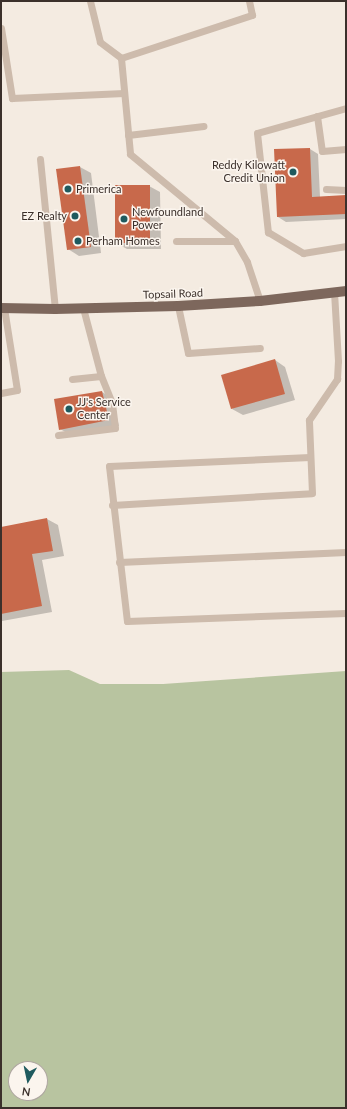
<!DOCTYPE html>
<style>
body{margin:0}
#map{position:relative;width:347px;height:1109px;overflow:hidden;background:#f4ebe1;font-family:Lato,sans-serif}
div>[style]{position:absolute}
.green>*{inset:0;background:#b8c4a0}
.shadow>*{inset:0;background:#0003}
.building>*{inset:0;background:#c8694b}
.service>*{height:7px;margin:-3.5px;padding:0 3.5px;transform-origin:3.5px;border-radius:3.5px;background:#cdbbac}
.primary>*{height:10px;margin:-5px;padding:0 5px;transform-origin:5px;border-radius:5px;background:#7d675c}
.dots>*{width:11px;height:11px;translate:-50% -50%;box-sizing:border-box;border:2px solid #fbf5ee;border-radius:50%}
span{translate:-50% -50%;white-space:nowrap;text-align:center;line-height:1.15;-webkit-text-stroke:3px #fbf5ee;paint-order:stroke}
.poi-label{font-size:11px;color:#3b302b}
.right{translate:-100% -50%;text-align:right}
.left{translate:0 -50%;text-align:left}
.street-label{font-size:11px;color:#3b302b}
.frame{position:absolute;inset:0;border:2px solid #3b302b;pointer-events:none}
.north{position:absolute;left:8px;top:1061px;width:40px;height:40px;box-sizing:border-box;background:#fbf5ee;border:1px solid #aea6a0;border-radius:50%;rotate:189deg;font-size:11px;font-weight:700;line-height:16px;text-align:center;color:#3b302b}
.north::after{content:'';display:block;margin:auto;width:14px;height:18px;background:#1f5a5e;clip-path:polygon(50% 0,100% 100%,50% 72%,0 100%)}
</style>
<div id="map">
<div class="green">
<div style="clip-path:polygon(evenodd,69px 670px,100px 684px,163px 684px,346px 671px,346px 1108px,1px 1108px,1px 672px,69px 670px,16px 1069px,40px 1069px,40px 1093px,16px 1093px,16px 1069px)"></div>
</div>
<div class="shadow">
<div style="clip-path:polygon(310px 149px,318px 154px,320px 197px,346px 196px,346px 219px,286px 222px,278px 217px)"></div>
<div style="clip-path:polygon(80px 167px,91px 173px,101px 253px,79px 256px,68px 249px)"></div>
<div style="clip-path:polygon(149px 186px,160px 192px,161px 249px,127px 249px,116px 243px)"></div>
<div style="clip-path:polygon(275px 360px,285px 367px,295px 400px,243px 415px,232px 409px)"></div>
<div style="clip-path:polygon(102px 392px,112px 398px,119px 426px,71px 435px,60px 429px)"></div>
<div style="clip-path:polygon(47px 519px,58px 525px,64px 556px,42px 560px,52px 612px,2px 621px,1px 528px)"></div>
</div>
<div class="building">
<div style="clip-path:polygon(310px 148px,312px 197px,346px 195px,346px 214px,277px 217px,274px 149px)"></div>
<div style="clip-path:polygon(80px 166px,91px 247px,67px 250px,56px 169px)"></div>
<div style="clip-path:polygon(115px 185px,150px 185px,150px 243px,115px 243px)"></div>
<div style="clip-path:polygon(275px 359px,285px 394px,231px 409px,221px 375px)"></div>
<div style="clip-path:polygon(102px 391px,109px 420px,59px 430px,54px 399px)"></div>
<div style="clip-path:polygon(47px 518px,53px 551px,32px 554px,42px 606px,1px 614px,1px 527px)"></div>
</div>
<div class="service">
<div style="left:90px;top:1px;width:42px;rotate:76.3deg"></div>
<div style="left:100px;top:42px;width:26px;rotate:37deg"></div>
<div style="left:121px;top:58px;width:96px;rotate:84.6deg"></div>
<div style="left:130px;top:154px;width:136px;rotate:39.6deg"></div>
<div style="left:1px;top:28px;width:71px;rotate:81.1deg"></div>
<div style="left:12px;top:98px;width:112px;rotate:-2.6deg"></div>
<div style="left:121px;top:58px;width:138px;rotate:-18.2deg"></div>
<div style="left:252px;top:15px;width:14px;rotate:-102deg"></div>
<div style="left:346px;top:108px;width:92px;rotate:164.3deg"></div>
<div style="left:257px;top:133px;width:100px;rotate:83.7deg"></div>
<div style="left:268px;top:232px;width:41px;rotate:31deg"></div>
<div style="left:303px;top:253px;width:44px;rotate:-9.2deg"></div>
<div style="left:317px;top:116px;width:35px;rotate:82deg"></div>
<div style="left:322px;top:151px;width:24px;rotate:-5deg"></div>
<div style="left:128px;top:135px;width:76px;rotate:-6.8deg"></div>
<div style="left:40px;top:159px;width:151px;rotate:84.3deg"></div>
<div style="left:326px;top:189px;width:20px;rotate:3deg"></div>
<div style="left:176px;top:241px;width:59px"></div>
<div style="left:235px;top:241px;width:24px;rotate:60deg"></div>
<div style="left:247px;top:262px;width:41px;rotate:71.6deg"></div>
<div style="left:178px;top:306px;width:48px;rotate:78deg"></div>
<div style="left:188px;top:353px;width:72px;rotate:-4deg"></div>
<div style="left:72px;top:379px;width:29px;rotate:-6deg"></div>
<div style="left:101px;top:376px;width:70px;rotate:-104.8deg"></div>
<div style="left:1px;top:393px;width:16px;rotate:-11deg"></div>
<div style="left:17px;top:390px;width:83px;rotate:-99deg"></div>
<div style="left:58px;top:435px;width:57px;rotate:-7deg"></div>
<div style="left:115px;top:428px;width:25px;rotate:-97deg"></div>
<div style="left:112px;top:403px;width:29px;rotate:-112deg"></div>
<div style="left:310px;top:457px;width:201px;rotate:177.4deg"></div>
<div style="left:109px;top:466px;width:156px;rotate:83.4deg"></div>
<div style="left:127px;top:621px;width:219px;rotate:-2.1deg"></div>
<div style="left:112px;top:505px;width:200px;rotate:-3.4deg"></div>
<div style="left:312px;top:493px;width:73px;rotate:-92.4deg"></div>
<div style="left:309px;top:420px;width:50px;rotate:-55.7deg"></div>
<div style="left:337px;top:379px;width:18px;rotate:-87deg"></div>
<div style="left:338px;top:361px;width:70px;rotate:-93.3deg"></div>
<div style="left:119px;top:562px;width:227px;rotate:-2.5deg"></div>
</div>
<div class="primary">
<div style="left:1px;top:308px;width:54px;rotate:1.1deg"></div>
<div style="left:55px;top:309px;width:123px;rotate:-1.4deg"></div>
<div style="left:178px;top:306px;width:82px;rotate:-3.5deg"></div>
<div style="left:260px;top:301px;width:87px;rotate:-6.6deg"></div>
</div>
<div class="dots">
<div style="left:293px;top:172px;background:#1f5a5e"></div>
<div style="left:68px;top:189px;background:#1f5a5e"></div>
<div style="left:75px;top:216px;background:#1f5a5e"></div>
<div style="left:124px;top:219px;background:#1f5a5e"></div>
<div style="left:78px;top:241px;background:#1f5a5e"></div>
<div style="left:69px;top:409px;background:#1f5a5e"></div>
</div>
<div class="poi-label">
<span class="right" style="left:285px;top:172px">Reddy Kilowatt<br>Credit Union</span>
<span class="left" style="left:76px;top:189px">Primerica</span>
<span class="left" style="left:132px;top:219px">Newfoundland<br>Power</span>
<span class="right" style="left:67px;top:216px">EZ Realty</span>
<span class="left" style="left:86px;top:241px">Perham Homes</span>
<span class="left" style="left:77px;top:409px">JJ's Service<br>Center</span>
</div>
<div class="street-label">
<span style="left:173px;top:294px;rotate:-2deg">Topsail Road</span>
</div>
<div class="frame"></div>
<div class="north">N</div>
</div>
